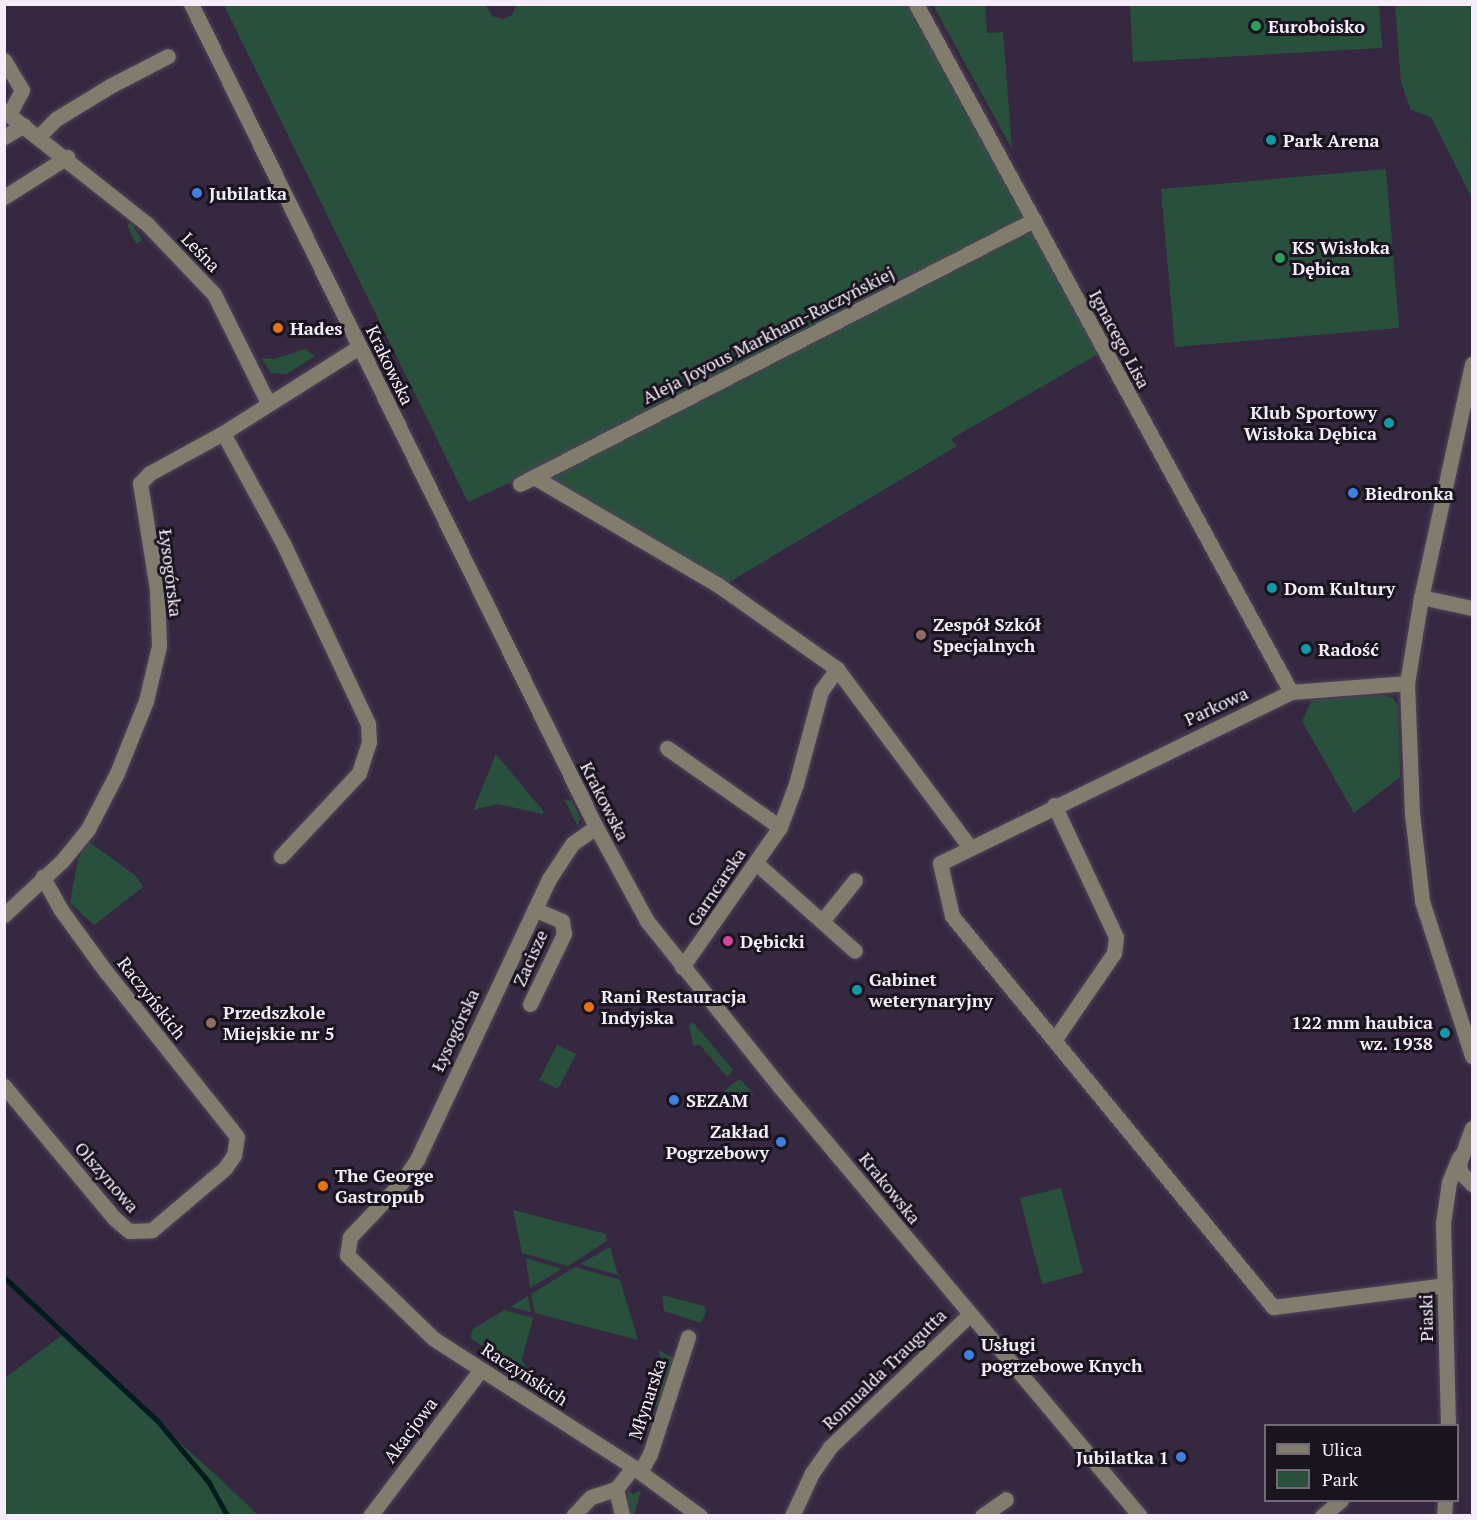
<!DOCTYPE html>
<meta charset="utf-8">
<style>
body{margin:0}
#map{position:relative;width:1477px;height:1520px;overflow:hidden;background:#362840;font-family:"PT Serif",serif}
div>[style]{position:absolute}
.green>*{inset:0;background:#29503d}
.stream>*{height:4.5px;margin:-2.25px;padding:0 2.25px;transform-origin:2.25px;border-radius:2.25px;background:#001b1c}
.roads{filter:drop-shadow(0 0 2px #51445a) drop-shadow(0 0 2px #51445a)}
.minor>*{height:15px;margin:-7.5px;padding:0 7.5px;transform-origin:7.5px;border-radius:7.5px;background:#827c6f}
.dots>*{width:16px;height:16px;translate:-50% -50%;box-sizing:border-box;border:3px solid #1a141f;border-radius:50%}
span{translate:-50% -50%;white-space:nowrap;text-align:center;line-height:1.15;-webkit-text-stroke:6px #1a141f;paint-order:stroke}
.poi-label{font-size:18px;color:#f6edfc;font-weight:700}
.left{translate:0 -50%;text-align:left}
.right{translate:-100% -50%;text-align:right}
.street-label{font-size:18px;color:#f6edfc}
.frame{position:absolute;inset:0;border:6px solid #f6edfc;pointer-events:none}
.legend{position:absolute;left:1264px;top:1424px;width:195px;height:78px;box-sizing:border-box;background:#1a141f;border:2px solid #726b77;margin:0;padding:8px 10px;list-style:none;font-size:18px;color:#f6edfc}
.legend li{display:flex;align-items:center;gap:12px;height:30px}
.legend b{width:30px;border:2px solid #726b77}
</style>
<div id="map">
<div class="green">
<div style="clip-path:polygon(517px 4px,912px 5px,1100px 353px,951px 439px,957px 446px,726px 584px,536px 471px,468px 502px,224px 5px,486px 5px,492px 16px,502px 19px,512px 15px)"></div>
<div style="clip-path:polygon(933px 5px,985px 5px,987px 33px,1003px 32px,1012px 149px)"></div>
<div style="clip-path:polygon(1130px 5px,1379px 5px,1382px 48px,1133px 62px)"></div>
<div style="clip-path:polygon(1395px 5px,1472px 5px,1472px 198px,1431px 117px,1411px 110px,1401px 82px)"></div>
<div style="clip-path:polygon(1386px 169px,1399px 328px,1175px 347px,1161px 189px)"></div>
<div style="clip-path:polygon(131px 222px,142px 240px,136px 244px,127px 225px)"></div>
<div style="clip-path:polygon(305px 349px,315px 356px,287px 374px,271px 373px,261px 358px,274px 359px)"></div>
<div style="clip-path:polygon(1383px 695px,1393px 698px,1398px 707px,1400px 777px,1354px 813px,1302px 721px,1312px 700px)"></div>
<div style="clip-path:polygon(496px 754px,544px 812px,542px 814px,498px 804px,473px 810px)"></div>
<div style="clip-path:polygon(564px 799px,572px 801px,580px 818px,578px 827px)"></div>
<div style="clip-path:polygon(89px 842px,136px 876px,143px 887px,94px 925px,70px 903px,78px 859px)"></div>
<div style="clip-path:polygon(693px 1022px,733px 1070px,727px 1077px,700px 1045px,693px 1045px,689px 1026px)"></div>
<div style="clip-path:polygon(557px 1045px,576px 1054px,558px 1089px,539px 1080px)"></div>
<div style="clip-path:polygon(741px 1080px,754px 1095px,722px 1093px,736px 1081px)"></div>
<div style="clip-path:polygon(1061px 1188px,1083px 1273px,1042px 1284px,1020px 1198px)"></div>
<div style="clip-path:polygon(513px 1210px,606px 1234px,607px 1241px,568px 1266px,522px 1253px)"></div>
<div style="clip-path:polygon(610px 1247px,618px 1275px,580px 1264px)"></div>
<div style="clip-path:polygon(526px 1258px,562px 1269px,530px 1288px)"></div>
<div style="clip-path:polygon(575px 1267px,620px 1280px,638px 1340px,535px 1313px,531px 1294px)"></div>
<div style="clip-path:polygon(662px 1295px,704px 1306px,706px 1312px,701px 1323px,664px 1311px)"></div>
<div style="clip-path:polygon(528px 1296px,531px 1312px,510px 1307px)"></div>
<div style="clip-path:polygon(504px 1310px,533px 1318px,522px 1359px,529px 1375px,470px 1338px,473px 1329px)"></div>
<div style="clip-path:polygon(61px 1336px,217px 1476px,258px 1515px,5px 1515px,5px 1378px)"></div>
<div style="clip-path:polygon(658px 1350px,674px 1358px,661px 1410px,652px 1401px,664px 1368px)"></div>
<div style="clip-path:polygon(628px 1490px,633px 1494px,641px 1490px,634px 1515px,627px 1516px)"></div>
</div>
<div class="stream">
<div style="left:4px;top:1277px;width:209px;rotate:43.1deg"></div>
<div style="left:157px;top:1420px;width:81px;rotate:50deg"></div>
<div style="left:209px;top:1482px;width:39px;rotate:61deg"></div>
</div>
<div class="roads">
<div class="minor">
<div style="left:191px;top:4px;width:917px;rotate:63.8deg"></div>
<div style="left:596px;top:827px;width:107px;rotate:61.5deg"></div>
<div style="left:647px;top:921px;width:213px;rotate:51.3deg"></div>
<div style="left:780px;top:1087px;width:560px;rotate:50deg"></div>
<div style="left:916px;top:4px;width:784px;rotate:61.41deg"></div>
<div style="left:4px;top:60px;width:35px;rotate:59deg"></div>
<div style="left:22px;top:90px;width:27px;rotate:118deg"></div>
<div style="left:4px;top:111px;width:182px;rotate:38.3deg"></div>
<div style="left:147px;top:224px;width:97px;rotate:46.3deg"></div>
<div style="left:214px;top:294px;width:122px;rotate:63.6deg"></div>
<div style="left:39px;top:136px;width:24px;rotate:-45deg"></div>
<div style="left:56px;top:119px;width:63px;rotate:-31.4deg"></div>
<div style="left:110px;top:86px;width:65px;rotate:-27.3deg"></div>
<div style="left:4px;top:137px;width:23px;rotate:-31deg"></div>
<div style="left:4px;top:197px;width:75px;rotate:-32.4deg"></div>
<div style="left:1472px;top:364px;width:239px;rotate:102.3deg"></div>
<div style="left:1421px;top:597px;width:87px;rotate:99.2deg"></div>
<div style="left:1407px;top:683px;width:130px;rotate:87.8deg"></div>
<div style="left:1412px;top:813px;width:89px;rotate:83.5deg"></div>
<div style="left:1422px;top:901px;width:163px;rotate:72.1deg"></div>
<div style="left:223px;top:433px;width:125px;rotate:61.4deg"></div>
<div style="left:283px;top:543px;width:200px;rotate:64.8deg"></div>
<div style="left:368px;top:724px;width:18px;rotate:87deg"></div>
<div style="left:369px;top:742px;width:33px;rotate:108deg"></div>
<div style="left:359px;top:773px;width:114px;rotate:133.2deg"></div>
<div style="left:534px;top:477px;width:213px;rotate:30.4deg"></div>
<div style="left:718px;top:585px;width:146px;rotate:35.2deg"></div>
<div style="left:837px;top:669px;width:221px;rotate:53.3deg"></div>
<div style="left:520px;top:484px;width:578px;rotate:-27.19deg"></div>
<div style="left:1421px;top:597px;width:52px;rotate:12.2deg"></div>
<div style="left:1407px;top:683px;width:116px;rotate:175.6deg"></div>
<div style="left:1291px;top:692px;width:390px;rotate:154deg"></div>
<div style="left:940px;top:863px;width:54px;rotate:77.2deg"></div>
<div style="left:952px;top:916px;width:506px;rotate:50.61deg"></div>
<div style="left:1273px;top:1307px;width:173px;rotate:-7.3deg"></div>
<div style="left:667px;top:748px;width:138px;rotate:35deg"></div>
<div style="left:1054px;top:805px;width:146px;rotate:64.8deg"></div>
<div style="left:1116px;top:937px;width:16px;rotate:97deg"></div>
<div style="left:1114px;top:953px;width:104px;rotate:124.5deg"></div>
<div style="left:596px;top:827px;width:29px;rotate:145deg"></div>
<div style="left:572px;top:844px;width:42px;rotate:123.3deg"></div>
<div style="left:549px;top:879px;width:308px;rotate:115.2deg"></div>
<div style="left:418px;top:1158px;width:30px;rotate:124deg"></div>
<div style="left:401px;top:1183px;width:74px;rotate:133.4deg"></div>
<div style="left:350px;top:1237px;width:18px;rotate:99deg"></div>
<div style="left:347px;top:1255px;width:121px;rotate:44deg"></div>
<div style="left:434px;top:1339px;width:237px;rotate:32.7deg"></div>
<div style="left:633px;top:1467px;width:83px;rotate:36.2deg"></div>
<div style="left:756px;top:863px;width:132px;rotate:41.6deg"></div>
<div style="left:4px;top:915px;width:79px;rotate:-43deg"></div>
<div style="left:62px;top:861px;width:41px;rotate:-50.9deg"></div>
<div style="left:88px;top:829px;width:63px;rotate:-62.6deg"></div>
<div style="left:117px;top:773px;width:78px;rotate:-68.1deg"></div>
<div style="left:146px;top:701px;width:57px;rotate:-76.7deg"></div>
<div style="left:159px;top:646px;width:57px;rotate:-92deg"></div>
<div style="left:157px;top:589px;width:107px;rotate:-99.1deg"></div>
<div style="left:140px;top:483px;width:14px;rotate:-45deg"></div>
<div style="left:150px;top:473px;width:83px;rotate:-28.7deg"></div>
<div style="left:223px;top:433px;width:161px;rotate:-32.3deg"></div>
<div style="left:823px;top:920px;width:51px;rotate:-51.3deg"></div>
<div style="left:682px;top:967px;width:171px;rotate:-55deg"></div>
<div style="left:780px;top:827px;width:46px;rotate:-69.6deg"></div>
<div style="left:796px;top:784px;width:96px;rotate:-75deg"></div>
<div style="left:821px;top:691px;width:27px;rotate:-54deg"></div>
<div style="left:530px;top:1004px;width:78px;rotate:-64.1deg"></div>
<div style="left:564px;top:934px;width:13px;rotate:-99deg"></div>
<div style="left:562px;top:921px;width:30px;rotate:-157deg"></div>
<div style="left:4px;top:1086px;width:172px;rotate:50.2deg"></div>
<div style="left:114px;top:1218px;width:20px;rotate:41deg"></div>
<div style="left:129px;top:1231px;width:23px;rotate:-2deg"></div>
<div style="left:152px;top:1230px;width:96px;rotate:-40.3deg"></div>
<div style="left:225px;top:1168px;width:16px;rotate:-55deg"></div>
<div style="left:234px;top:1155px;width:18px;rotate:-81deg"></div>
<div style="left:237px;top:1137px;width:10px;rotate:-127deg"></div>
<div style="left:231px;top:1129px;width:201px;rotate:-128.5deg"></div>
<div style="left:106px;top:972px;width:77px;rotate:-126deg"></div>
<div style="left:61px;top:910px;width:38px;rotate:-119deg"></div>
<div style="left:1472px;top:1128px;width:37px;rotate:110deg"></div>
<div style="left:1459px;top:1163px;width:10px;rotate:79deg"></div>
<div style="left:1461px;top:1173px;width:16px;rotate:45deg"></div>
<div style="left:1448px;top:1426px;width:203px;rotate:-91.4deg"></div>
<div style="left:1443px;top:1223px;width:41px;rotate:-81.7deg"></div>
<div style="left:1449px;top:1182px;width:27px;rotate:-68deg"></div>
<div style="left:640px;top:1472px;width:21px;rotate:-61deg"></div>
<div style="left:650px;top:1454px;width:123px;rotate:-72deg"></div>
<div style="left:616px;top:1489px;width:28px;rotate:77deg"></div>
<div style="left:370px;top:1516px;width:184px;rotate:-52.9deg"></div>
<div style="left:573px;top:1516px;width:26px;rotate:-47deg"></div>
<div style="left:591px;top:1497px;width:26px;rotate:-18deg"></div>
<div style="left:616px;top:1489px;width:28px;rotate:-52deg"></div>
<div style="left:792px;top:1516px;width:47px;rotate:-65.1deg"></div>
<div style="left:812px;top:1473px;width:32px;rotate:-55deg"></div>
<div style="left:830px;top:1447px;width:193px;rotate:-43.5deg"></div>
<div style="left:982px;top:1516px;width:29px;rotate:-35deg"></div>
<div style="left:1322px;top:1516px;width:25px;rotate:-40deg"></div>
<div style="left:1444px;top:1516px;width:16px;rotate:-86deg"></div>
</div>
</div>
<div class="dots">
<div style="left:1256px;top:26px;background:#2e9e5b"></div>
<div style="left:1271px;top:140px;background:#0f9aa8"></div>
<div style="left:197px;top:193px;background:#3f7fe0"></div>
<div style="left:1280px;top:258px;background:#2e9e5b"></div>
<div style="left:278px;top:328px;background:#e8710a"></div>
<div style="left:1389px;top:423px;background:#0f9aa8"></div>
<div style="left:1353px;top:493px;background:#3f7fe0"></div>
<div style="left:1272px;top:588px;background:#0f9aa8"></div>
<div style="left:921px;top:635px;background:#8d6e63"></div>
<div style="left:1306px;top:649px;background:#0f9aa8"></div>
<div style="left:728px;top:941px;background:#d1479c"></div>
<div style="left:857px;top:990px;background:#0f9aa8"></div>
<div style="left:589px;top:1007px;background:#e8710a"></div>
<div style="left:211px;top:1023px;background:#8d6e63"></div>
<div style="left:1445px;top:1033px;background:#0f9aa8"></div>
<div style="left:674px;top:1100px;background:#3f7fe0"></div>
<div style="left:781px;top:1142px;background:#3f7fe0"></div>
<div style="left:323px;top:1186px;background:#e8710a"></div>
<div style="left:969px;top:1355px;background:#3f7fe0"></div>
<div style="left:1181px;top:1457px;background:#3f7fe0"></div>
</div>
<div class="poi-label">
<span class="left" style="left:1268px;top:26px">Euroboisko</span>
<span class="left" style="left:1283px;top:140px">Park Arena</span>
<span class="left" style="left:209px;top:193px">Jubilatka</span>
<span class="left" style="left:1292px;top:258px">KS Wisłoka<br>Dębica</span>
<span class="left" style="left:290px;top:328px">Hades</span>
<span class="right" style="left:1377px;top:423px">Klub Sportowy<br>Wisłoka Dębica</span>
<span class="left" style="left:1365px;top:493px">Biedronka</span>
<span class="left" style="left:1284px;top:588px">Dom Kultury</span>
<span class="left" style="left:933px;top:635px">Zespół Szkół<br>Specjalnych</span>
<span class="left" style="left:1318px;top:649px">Radość</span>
<span class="left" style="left:740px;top:941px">Dębicki</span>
<span class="left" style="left:869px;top:990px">Gabinet<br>weterynaryjny</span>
<span class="left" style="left:601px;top:1007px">Rani Restauracja<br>Indyjska</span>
<span class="left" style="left:223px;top:1023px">Przedszkole<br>Miejskie nr 5</span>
<span class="right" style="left:1433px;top:1033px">122 mm haubica<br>wz. 1938</span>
<span class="left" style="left:686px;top:1100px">SEZAM</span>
<span class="right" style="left:769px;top:1142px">Zakład<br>Pogrzebowy</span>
<span class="left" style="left:335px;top:1186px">The George<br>Gastropub</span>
<span class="left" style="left:981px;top:1355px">Usługi<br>pogrzebowe Knych</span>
<span class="right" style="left:1169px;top:1457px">Jubilatka 1</span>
</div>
<div class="street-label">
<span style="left:201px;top:252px;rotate:46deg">Leśna</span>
<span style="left:768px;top:335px;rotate:-27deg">Aleja Joyous Markham-Raczyńskiej</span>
<span style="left:1120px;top:339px;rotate:62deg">Ignacego Lisa</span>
<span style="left:390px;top:365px;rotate:64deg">Krakowska</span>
<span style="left:171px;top:573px;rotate:83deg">Łysogórska</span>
<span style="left:1216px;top:706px;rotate:-25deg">Parkowa</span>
<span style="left:605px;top:801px;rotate:63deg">Krakowska</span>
<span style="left:716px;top:887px;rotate:-56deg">Garncarska</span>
<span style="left:530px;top:958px;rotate:-66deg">Zacisze</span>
<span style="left:152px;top:998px;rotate:52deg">Raczyńskich</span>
<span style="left:455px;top:1030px;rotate:-65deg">Łysogórska</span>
<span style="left:107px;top:1177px;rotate:49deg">Olszynowa</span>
<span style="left:890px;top:1188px;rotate:51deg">Krakowska</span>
<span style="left:1426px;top:1318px;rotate:-91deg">Piaski</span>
<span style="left:884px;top:1369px;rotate:-44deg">Romualda Traugutta</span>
<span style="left:525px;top:1374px;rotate:33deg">Raczyńskich</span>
<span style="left:647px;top:1399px;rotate:-72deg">Młynarska</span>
<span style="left:410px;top:1430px;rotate:-53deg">Akacjowa</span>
</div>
<div class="frame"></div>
<ul class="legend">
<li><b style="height:8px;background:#827c6f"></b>Ulica</li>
<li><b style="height:16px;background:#29503d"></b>Park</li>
</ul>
</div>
